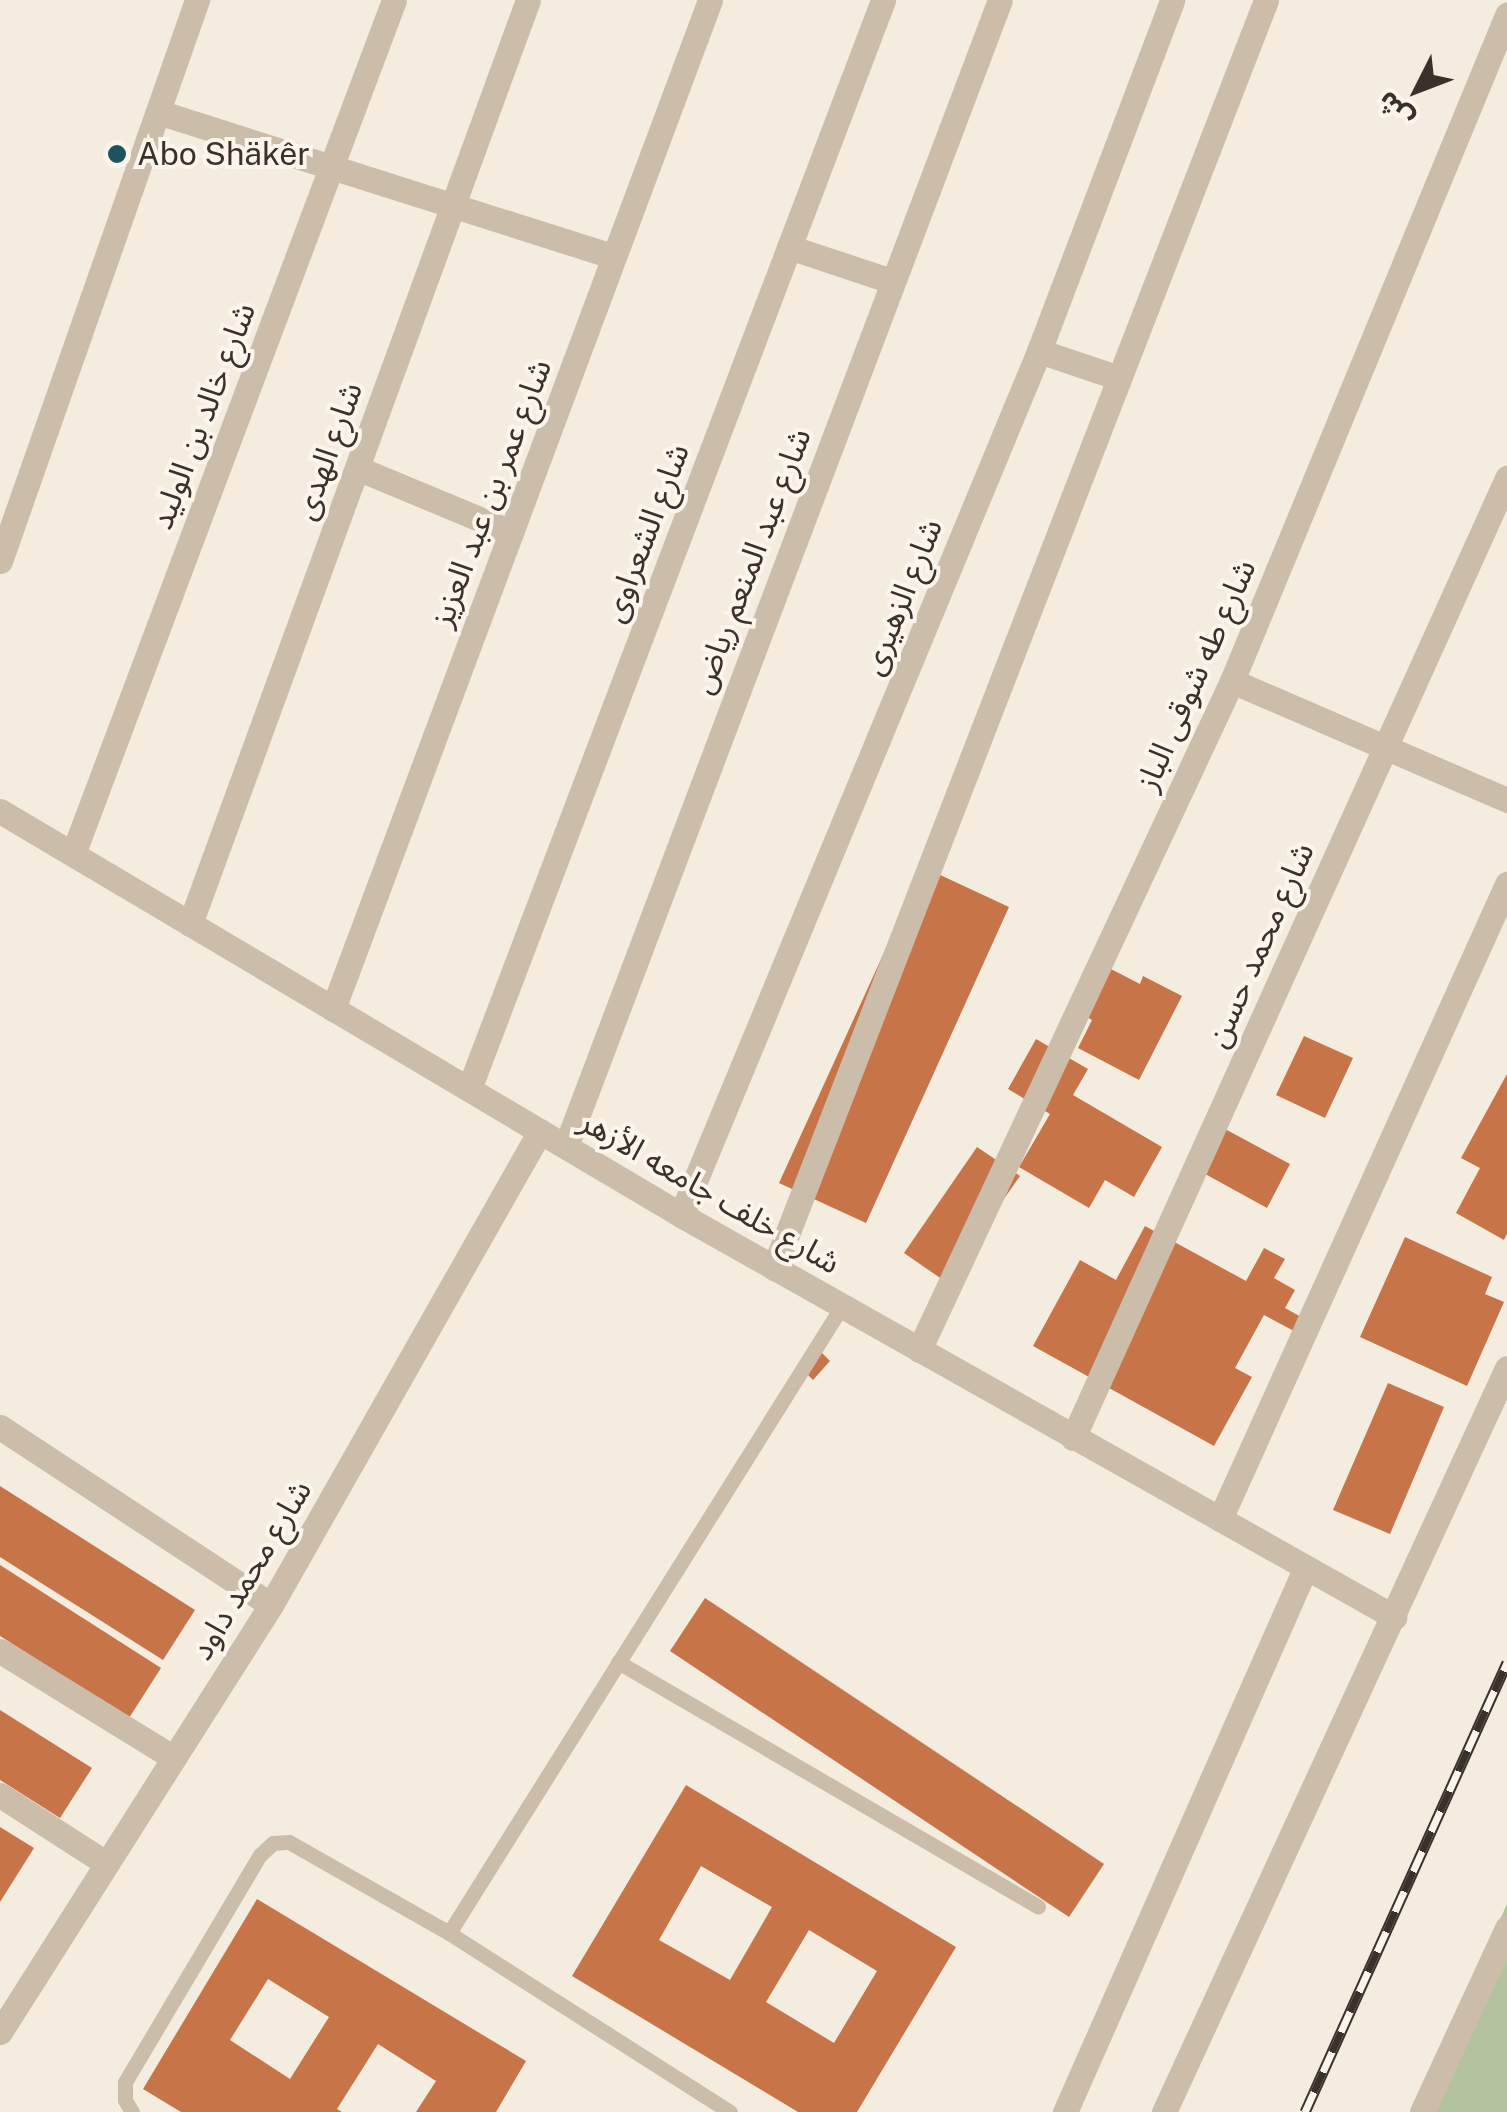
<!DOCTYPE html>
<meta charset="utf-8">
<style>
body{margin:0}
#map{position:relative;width:1507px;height:2112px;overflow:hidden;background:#f3ecdf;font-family:"Public Sans","Noto Sans Arabic",sans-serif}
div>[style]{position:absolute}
.green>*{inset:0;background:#b4c39f}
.building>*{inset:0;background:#c87449}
.service>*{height:15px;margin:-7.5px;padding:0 7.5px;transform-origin:7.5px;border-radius:7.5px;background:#ccbdab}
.minor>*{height:25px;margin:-12.5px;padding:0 12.5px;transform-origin:12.5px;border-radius:12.5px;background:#ccbdab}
.rail>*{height:11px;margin-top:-5.5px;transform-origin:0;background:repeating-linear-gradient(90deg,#fbf5ec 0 22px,#3a312a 0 44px);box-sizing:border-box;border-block:2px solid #3a312a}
.dots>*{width:28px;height:28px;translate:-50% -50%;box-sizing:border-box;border:5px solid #fbf5ec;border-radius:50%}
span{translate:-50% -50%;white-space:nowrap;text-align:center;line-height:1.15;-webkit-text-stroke:8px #fbf5ec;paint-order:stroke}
.poi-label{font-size:32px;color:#3a312a}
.left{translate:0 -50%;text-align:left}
.street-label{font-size:32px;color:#3a312a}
.north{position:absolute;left:1367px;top:40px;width:100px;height:100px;-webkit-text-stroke:8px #fbf5ec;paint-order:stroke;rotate:228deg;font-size:28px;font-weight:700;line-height:40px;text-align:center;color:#3a312a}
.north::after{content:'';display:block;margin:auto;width:35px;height:45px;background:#3a312a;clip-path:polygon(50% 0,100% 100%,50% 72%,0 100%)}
</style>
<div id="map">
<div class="green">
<div style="clip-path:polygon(1507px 1904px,1507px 2112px,1414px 2112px)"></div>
</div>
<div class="building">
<div style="clip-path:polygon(923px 867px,1009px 907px,866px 1223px,779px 1183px)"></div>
<div style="clip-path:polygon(1107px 967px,1140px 984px,1143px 976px,1182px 996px,1139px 1080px,1078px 1048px,1092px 1020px,1082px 1014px)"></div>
<div style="clip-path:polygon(1304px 1036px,1353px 1058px,1325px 1118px,1276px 1095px)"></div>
<div style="clip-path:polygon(1036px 1039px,1088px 1069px,1073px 1095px,1162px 1147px,1134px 1197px,1105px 1180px,1089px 1208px,1019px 1167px,1050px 1114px,1008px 1089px)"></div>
<div style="clip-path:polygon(1507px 1074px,1507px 1234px,1504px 1240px,1456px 1213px,1480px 1168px,1461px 1158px)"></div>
<div style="clip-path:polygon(1210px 1121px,1290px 1164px,1267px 1208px,1187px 1164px)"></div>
<div style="clip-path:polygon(977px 1147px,1020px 1176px,946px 1282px,904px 1253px)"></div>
<div style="clip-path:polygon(1145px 1226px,1246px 1281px,1264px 1248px,1285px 1259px,1274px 1278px,1295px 1290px,1285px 1308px,1301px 1317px,1294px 1331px,1264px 1315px,1235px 1368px,1252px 1377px,1214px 1446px,1033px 1346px,1080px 1260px,1116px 1280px)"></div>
<div style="clip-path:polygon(1405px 1237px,1492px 1277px,1485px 1294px,1504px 1302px,1467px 1386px,1360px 1337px)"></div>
<div style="clip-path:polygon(820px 1351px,830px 1361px,813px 1380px,803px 1370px)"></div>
<div style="clip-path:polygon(1388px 1383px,1444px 1407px,1390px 1534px,1333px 1510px)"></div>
<div style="clip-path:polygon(0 1486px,195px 1610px,163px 1660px,0 1557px)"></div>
<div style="clip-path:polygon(0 1565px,161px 1668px,129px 1718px,0 1636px)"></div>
<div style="clip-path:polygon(705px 1598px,1104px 1864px,1069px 1917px,670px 1651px)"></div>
<div style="clip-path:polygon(0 1710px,92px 1768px,60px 1818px,0 1780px)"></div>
<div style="clip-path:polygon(evenodd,686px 1785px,956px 1947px,857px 2112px,798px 2112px,572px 1976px,686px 1785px,701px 1866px,772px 1907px,730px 1980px,659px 1940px,701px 1866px,686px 1785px,809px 1930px,877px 1971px,834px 2043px,766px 2002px,809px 1930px)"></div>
<div style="clip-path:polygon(0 1827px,34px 1848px,0 1902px)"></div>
<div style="clip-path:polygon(evenodd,257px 1899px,526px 2061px,496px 2112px,416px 2112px,436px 2081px,378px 2044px,337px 2109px,342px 2112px,181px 2112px,143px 2089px,257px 1899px,268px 1979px,329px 2017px,290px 2079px,230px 2040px,268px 1979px)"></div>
</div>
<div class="service">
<div style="left:618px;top:1662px;width:486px;rotate:30.2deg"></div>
<div style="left:449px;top:1933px;width:740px;rotate:-57.92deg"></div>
<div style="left:132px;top:2112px;width:14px;rotate:-120deg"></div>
<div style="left:125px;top:2100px;width:18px;rotate:-90deg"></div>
<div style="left:125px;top:2082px;width:264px;rotate:-59.3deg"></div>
<div style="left:260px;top:1855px;width:18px;rotate:-43deg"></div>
<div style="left:273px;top:1843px;width:16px;rotate:-4deg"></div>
<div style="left:289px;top:1842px;width:184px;rotate:29.6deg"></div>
<div style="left:449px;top:1933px;width:333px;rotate:32.5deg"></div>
</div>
<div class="minor">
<div style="left:158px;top:112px;width:478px;rotate:17.6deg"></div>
<div style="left:789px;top:247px;width:108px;rotate:18.4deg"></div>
<div style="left:1039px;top:351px;width:84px;rotate:18.6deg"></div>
<div style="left:357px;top:468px;width:167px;rotate:22.6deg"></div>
<div style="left:0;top:561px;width:595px;rotate:-70.65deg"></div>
<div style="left:1232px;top:681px;width:300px;rotate:23.4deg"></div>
<div style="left:0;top:811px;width:792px;rotate:30.68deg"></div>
<div style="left:681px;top:1215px;width:819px;rotate:29.41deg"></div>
<div style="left:73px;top:854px;width:912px;rotate:-69.4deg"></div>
<div style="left:190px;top:924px;width:984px;rotate:-69.91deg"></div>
<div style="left:333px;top:1009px;width:1077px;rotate:-69.51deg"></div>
<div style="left:469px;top:1089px;width:1165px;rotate:-69.18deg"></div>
<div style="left:566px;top:1146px;width:1225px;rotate:-69.26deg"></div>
<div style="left:681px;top:1215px;width:935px;rotate:-67.49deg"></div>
<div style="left:1039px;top:351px;width:375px;rotate:-69.2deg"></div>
<div style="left:774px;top:1268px;width:1360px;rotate:-68.79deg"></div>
<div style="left:919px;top:1350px;width:739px;rotate:-64.93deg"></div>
<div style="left:1232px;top:681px;width:721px;rotate:-67.56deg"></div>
<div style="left:0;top:1427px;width:324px;rotate:33.3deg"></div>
<div style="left:1073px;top:1438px;width:1054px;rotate:-65.67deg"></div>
<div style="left:1220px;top:1519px;width:697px;rotate:-65.68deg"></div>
<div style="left:0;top:1651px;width:204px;rotate:31.6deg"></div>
<div style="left:0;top:1795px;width:127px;rotate:32.8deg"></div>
<div style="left:0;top:2032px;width:506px;rotate:-57.6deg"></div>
<div style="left:271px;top:1605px;width:545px;rotate:-60.42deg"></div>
<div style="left:1065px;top:2112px;width:594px;rotate:-66.16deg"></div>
<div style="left:1164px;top:2112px;width:819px;rotate:-65.25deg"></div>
<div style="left:1422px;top:2112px;width:203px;rotate:-65.2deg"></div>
</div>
<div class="rail">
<div style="left:1305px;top:2112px;width:493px;rotate:-65.8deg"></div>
</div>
<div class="dots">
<div style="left:117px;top:154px;background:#1e535d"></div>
</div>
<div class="poi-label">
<span class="left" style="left:137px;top:154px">Abo Shäkêr</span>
</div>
<div class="street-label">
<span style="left:203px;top:416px;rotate:-69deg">شارع خالد بن الوليد</span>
<span style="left:328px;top:451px;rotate:-70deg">شارع الهدى</span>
<span style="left:491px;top:493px;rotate:-69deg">شارع عمر بن عبد العزيز</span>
<span style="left:646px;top:533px;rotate:-69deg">شارع الشعراوى</span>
<span style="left:751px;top:561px;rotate:-69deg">شارع عبد المنعم رياض</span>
<span style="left:902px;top:597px;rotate:-68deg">شارع الزهيرى</span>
<span style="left:1196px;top:675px;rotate:-66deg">شارع طه شوقى الباز</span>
<span style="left:1260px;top:945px;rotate:-66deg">شارع محمد حسن</span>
<span style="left:710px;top:1192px;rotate:30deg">شارع خلف جامعه الأزهر</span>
<span style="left:251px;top:1570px;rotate:-59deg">شارع محمد داود</span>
</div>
<div class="north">ش</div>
</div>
